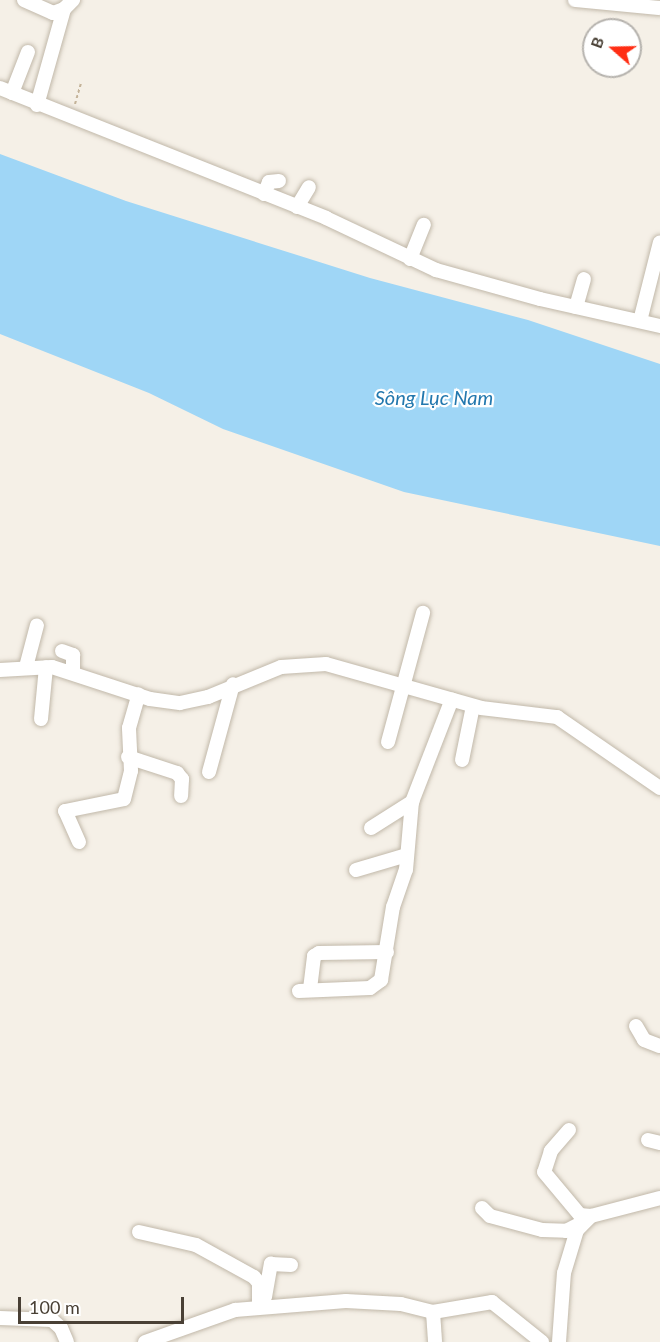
<!DOCTYPE html>
<meta charset="utf-8">
<style>
body{margin:0}
#map{position:relative;width:660px;height:1342px;overflow:hidden;background:#f5f0e7;font-family:Lato,sans-serif}
div>[style]{position:absolute}
.water>*{inset:0;background:#9fd6f6}
.path>*{height:2px;margin-top:-1px;transform-origin:0;background:repeating-linear-gradient(90deg,#c4b399 0 3px,transparent 0 6px)}
.roads{filter:drop-shadow(0 0 2px #c1b8a9) drop-shadow(0 0 2px #c1b8a9)}
.minor>*{height:14px;margin:-7px;padding:0 7px;transform-origin:7px;border-radius:7px;background:#fff}
span{translate:-50% -50%;white-space:nowrap;text-align:center;line-height:1.15;-webkit-text-stroke:4.5px #fff;paint-order:stroke}
.water-label{font-size:20px;color:#2378ae;font-style:italic}
.north{position:absolute;left:582px;top:18px;width:60px;height:60px;box-sizing:border-box;background:#fff;border:2px solid #b6b3ae;border-radius:50%;rotate:290deg;font-size:16px;font-weight:700;line-height:24px;text-align:center;color:#494035}
.north::after{content:'';display:block;margin:auto;width:21px;height:27px;background:#ff2e14;clip-path:polygon(50% 0,100% 100%,50% 72%,0 100%)}
.scale{position:absolute;left:18px;top:1297px;width:166px;height:27px;box-sizing:border-box;border:3px solid #494035;border-top:0;padding-left:8px;font-size:18px;line-height:21px;white-space:nowrap;color:#494035;-webkit-text-stroke:4px #fff;paint-order:stroke}
</style>
<div id="map">
<div class="water">
<div style="clip-path:polygon(0 154px,126px 201px,370px 278px,528px 320px,660px 364px,660px 546px,404px 492px,223px 429px,149px 393px,0 334px)"></div>
</div>
<div class="path">
<div style="left:75px;top:104px;width:22px;rotate:-74deg"></div>
</div>
<div class="roads">
<div class="minor">
<div style="left:24px;top:0;width:32px;rotate:24deg"></div>
<div style="left:53px;top:13px;width:12px;rotate:-20deg"></div>
<div style="left:575px;top:0;width:85px;rotate:5.4deg"></div>
<div style="left:0;top:88px;width:351px;rotate:21.7deg"></div>
<div style="left:326px;top:218px;width:122px;rotate:25.3deg"></div>
<div style="left:436px;top:270px;width:108px;rotate:15.6deg"></div>
<div style="left:540px;top:299px;width:123px;rotate:12.7deg"></div>
<div style="left:12px;top:93px;width:44px;rotate:-68.7deg"></div>
<div style="left:37px;top:105px;width:100px;rotate:-74.3deg"></div>
<div style="left:64px;top:9px;width:13px;rotate:-45deg"></div>
<div style="left:264px;top:194px;width:13px;rotate:-67deg"></div>
<div style="left:269px;top:182px;width:10px;rotate:-6deg"></div>
<div style="left:297px;top:207px;width:23px;rotate:-59deg"></div>
<div style="left:410px;top:259px;width:37px;rotate:-68deg"></div>
<div style="left:576px;top:307px;width:29px;rotate:-74deg"></div>
<div style="left:640px;top:321px;width:81px;rotate:-75.8deg"></div>
<div style="left:62px;top:651px;width:12px;rotate:20deg"></div>
<div style="left:73px;top:655px;width:18px;rotate:90deg"></div>
<div style="left:26px;top:667px;width:43px;rotate:-75.3deg"></div>
<div style="left:0;top:670px;width:52px;rotate:-3.3deg"></div>
<div style="left:52px;top:667px;width:103px;rotate:18.1deg"></div>
<div style="left:150px;top:699px;width:30px;rotate:8deg"></div>
<div style="left:180px;top:703px;width:29px;rotate:-12deg"></div>
<div style="left:208px;top:697px;width:79px;rotate:-22.3deg"></div>
<div style="left:281px;top:667px;width:45px;rotate:-3.8deg"></div>
<div style="left:326px;top:664px;width:161px;rotate:15.8deg"></div>
<div style="left:481px;top:708px;width:77px;rotate:6.8deg"></div>
<div style="left:557px;top:717px;width:125px;rotate:34.6deg"></div>
<div style="left:41px;top:719px;width:52px;rotate:-84.5deg"></div>
<div style="left:388px;top:742px;width:134px;rotate:-74.8deg"></div>
<div style="left:128px;top:757px;width:52px;rotate:18.1deg"></div>
<div style="left:177px;top:773px;width:8px;rotate:50deg"></div>
<div style="left:182px;top:779px;width:17px;rotate:93deg"></div>
<div style="left:462px;top:760px;width:55px;rotate:-78.5deg"></div>
<div style="left:209px;top:772px;width:91px;rotate:-74.7deg"></div>
<div style="left:371px;top:828px;width:49px;rotate:-32.4deg"></div>
<div style="left:79px;top:842px;width:34px;rotate:-114deg"></div>
<div style="left:65px;top:811px;width:60px;rotate:-11.5deg"></div>
<div style="left:124px;top:799px;width:29px;rotate:-76deg"></div>
<div style="left:131px;top:771px;width:43px;rotate:-92.7deg"></div>
<div style="left:129px;top:728px;width:35px;rotate:-74deg"></div>
<div style="left:356px;top:870px;width:53px;rotate:-16.4deg"></div>
<div style="left:310px;top:989px;width:33px;rotate:-83deg"></div>
<div style="left:314px;top:956px;width:6px;rotate:-31deg"></div>
<div style="left:319px;top:953px;width:68px;rotate:-0.8deg"></div>
<div style="left:299px;top:991px;width:71px;rotate:-2.4deg"></div>
<div style="left:370px;top:988px;width:14px;rotate:-36deg"></div>
<div style="left:381px;top:980px;width:74px;rotate:-80.7deg"></div>
<div style="left:393px;top:907px;width:39px;rotate:-71deg"></div>
<div style="left:406px;top:870px;width:68px;rotate:-85deg"></div>
<div style="left:412px;top:802px;width:110px;rotate:-68.8deg"></div>
<div style="left:636px;top:1026px;width:16px;rotate:60deg"></div>
<div style="left:644px;top:1040px;width:17px;rotate:21deg"></div>
<div style="left:569px;top:1130px;width:28px;rotate:131deg"></div>
<div style="left:551px;top:1151px;width:22px;rotate:108deg"></div>
<div style="left:544px;top:1172px;width:56px;rotate:50.1deg"></div>
<div style="left:580px;top:1215px;width:11px;rotate:5deg"></div>
<div style="left:648px;top:1140px;width:12px;rotate:14deg"></div>
<div style="left:482px;top:1208px;width:11px;rotate:45deg"></div>
<div style="left:490px;top:1216px;width:54px;rotate:15.1deg"></div>
<div style="left:542px;top:1230px;width:24px;rotate:2deg"></div>
<div style="left:566px;top:1231px;width:18px;rotate:-27deg"></div>
<div style="left:139px;top:1232px;width:58px;rotate:12.8deg"></div>
<div style="left:196px;top:1245px;width:66px;rotate:28.9deg"></div>
<div style="left:254px;top:1277px;width:8px;rotate:50deg"></div>
<div style="left:259px;top:1283px;width:23px;rotate:90deg"></div>
<div style="left:265px;top:1297px;width:34px;rotate:-80deg"></div>
<div style="left:271px;top:1264px;width:20px;rotate:3deg"></div>
<div style="left:433px;top:1312px;width:30px;rotate:86deg"></div>
<div style="left:0;top:1318px;width:52px;rotate:2.2deg"></div>
<div style="left:52px;top:1320px;width:12px;rotate:42deg"></div>
<div style="left:61px;top:1328px;width:15px;rotate:67deg"></div>
<div style="left:145px;top:1342px;width:96px;rotate:-19.6deg"></div>
<div style="left:235px;top:1310px;width:111px;rotate:-4.6deg"></div>
<div style="left:346px;top:1301px;width:55px;rotate:3.1deg"></div>
<div style="left:401px;top:1304px;width:33px;rotate:14deg"></div>
<div style="left:433px;top:1312px;width:60px;rotate:-9.6deg"></div>
<div style="left:492px;top:1302px;width:64px;rotate:38.7deg"></div>
<div style="left:559px;top:1342px;width:69px;rotate:-85.9deg"></div>
<div style="left:564px;top:1273px;width:45px;rotate:-73.2deg"></div>
<div style="left:577px;top:1230px;width:20px;rotate:-45deg"></div>
<div style="left:591px;top:1216px;width:71px;rotate:-14.6deg"></div>
</div>
</div>
<div class="water-label">
<span style="left:434px;top:397px">Sông Lục Nam</span>
</div>
<div class="north">B</div>
<div class="scale">100 m</div>
</div>
